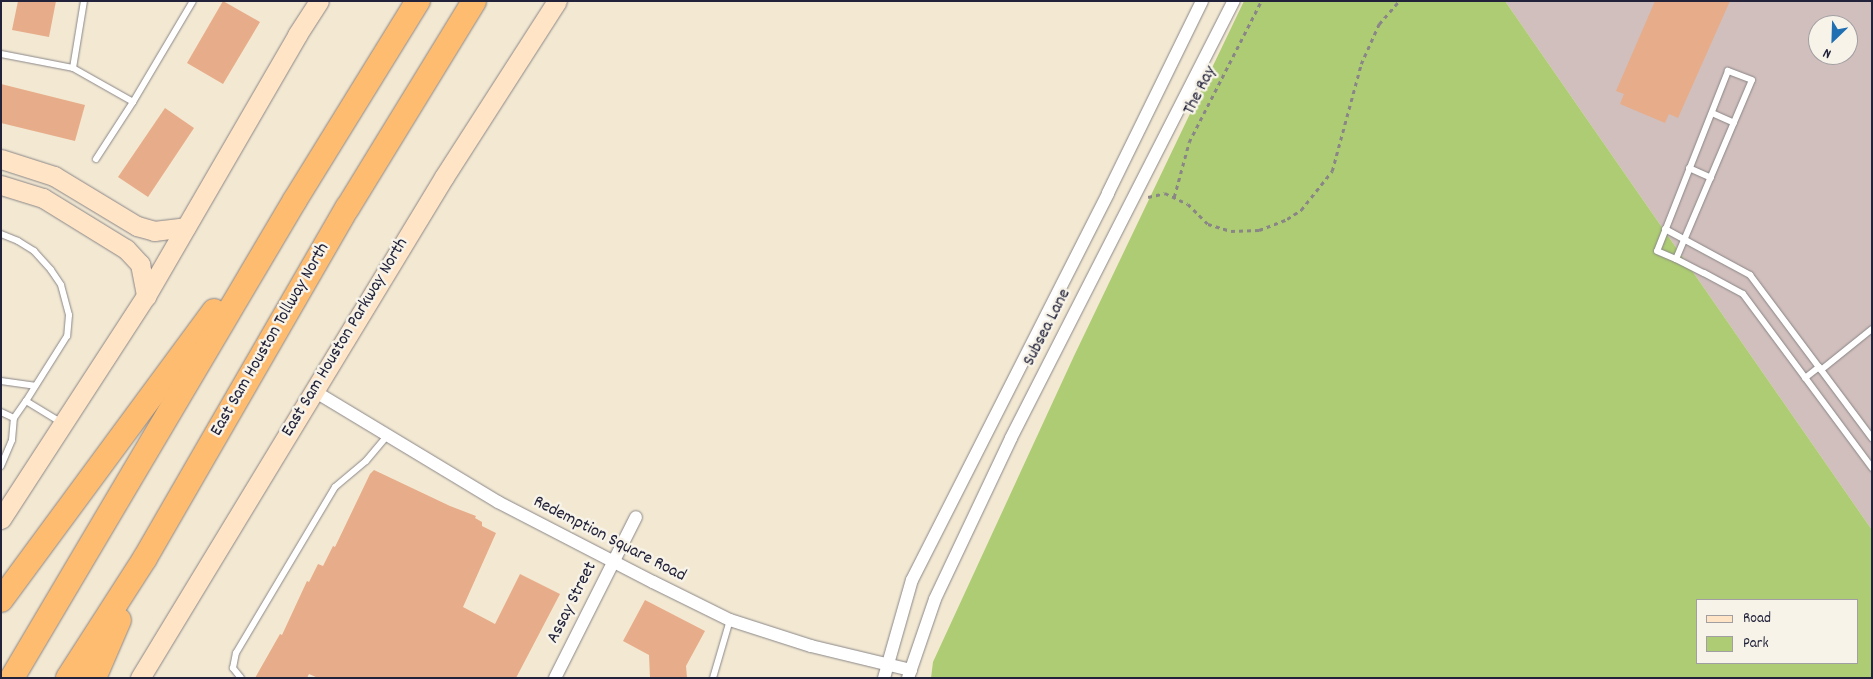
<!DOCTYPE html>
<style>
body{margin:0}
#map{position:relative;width:1873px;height:679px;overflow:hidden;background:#f3e9d3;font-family:Dekko,sans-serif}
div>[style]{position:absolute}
.industrial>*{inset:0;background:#d1bfbd}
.green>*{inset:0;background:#adcc73}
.building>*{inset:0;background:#e7ac89}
.path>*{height:2.5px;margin-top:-1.25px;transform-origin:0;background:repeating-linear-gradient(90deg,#8a8687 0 4px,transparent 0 8px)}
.roads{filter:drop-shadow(0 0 1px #8a8687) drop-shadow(0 0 1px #8a8687)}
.lane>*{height:6px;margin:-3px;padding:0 3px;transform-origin:3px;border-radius:3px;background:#fff}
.street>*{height:12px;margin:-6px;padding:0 6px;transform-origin:6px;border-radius:6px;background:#fff}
.secondary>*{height:19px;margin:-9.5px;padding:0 9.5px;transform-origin:9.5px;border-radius:9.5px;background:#ffe4c6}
.highway>*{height:24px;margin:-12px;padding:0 12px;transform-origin:12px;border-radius:12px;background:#febc71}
span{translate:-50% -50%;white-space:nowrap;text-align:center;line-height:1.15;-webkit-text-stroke:5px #f7f3e8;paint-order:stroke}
.street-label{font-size:18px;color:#22223b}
.frame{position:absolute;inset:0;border:2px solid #22223b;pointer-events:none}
.legend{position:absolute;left:1696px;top:599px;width:162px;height:65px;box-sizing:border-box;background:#f7f3e8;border:1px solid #a29fa3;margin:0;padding:6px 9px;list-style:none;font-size:15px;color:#22223b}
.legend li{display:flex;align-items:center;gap:10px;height:25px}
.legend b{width:25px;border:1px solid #a29fa3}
.north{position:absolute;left:1808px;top:15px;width:50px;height:50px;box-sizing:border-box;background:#f7f3e8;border:1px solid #a29fa3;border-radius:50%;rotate:204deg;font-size:14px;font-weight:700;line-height:20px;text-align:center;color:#22223b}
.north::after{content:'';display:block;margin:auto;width:18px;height:22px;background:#1f6fb2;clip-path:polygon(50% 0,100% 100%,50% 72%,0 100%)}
</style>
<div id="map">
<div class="industrial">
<div style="clip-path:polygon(evenodd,1505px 1px,1872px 1px,1872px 530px,1505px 1px,1818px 25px,1848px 25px,1848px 55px,1818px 55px,1818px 25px)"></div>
</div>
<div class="green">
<div style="clip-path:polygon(evenodd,1244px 1px,1505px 1px,1872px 530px,1872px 678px,931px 678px,933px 662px,1074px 356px,1244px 1px,1697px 600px,1857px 600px,1857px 663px,1697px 663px,1697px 600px)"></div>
</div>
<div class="building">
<div style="clip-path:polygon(18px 1px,56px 1px,49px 37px,12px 30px)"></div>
<div style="clip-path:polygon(223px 1px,260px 22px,223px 84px,187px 63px)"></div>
<div style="clip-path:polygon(1655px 1px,1730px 1px,1678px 118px,1669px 114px,1665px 123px,1620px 104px,1624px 94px,1616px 91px)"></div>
<div style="clip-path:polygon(1px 84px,85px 105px,75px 141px,1px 123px)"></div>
<div style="clip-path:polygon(165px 108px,194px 128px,148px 197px,118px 177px)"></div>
<div style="clip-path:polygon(374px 470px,450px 506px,476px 516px,475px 518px,482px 522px,482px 526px,496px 533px,463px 607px,495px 624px,520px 574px,560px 594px,516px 678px,318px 678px,309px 674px,307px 678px,255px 678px,280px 634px,282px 635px,307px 581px,309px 582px,318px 564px,323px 566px,333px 546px,335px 547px,370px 474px)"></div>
<div style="clip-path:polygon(645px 600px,705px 631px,686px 666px,687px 678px,650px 678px,649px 655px,623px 641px)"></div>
</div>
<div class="path">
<div style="left:1148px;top:197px;width:17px;rotate:-13deg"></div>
<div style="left:1165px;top:193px;width:25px;rotate:26deg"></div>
<div style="left:1188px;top:204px;width:28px;rotate:45deg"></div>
<div style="left:1208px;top:224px;width:24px;rotate:17deg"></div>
<div style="left:1231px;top:231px;width:28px;rotate:-2deg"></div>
<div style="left:1259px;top:230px;width:30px;rotate:-21deg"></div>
<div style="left:1287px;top:219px;width:17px;rotate:-33deg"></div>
<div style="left:1301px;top:210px;width:50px;rotate:-51.5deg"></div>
<div style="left:1332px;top:171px;width:111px;rotate:-74.8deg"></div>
<div style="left:1361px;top:64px;width:44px;rotate:-65.8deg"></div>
<div style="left:1379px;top:24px;width:30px;rotate:-49deg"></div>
<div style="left:1174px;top:197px;width:57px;rotate:-74.7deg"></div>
<div style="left:1189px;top:142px;width:158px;rotate:-62.9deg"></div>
</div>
<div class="roads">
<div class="lane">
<div style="left:1px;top:54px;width:73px;rotate:11deg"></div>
<div style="left:73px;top:68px;width:69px;rotate:29.5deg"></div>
<div style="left:133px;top:102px;width:68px;rotate:123deg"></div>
<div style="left:73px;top:68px;width:68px;rotate:-80.7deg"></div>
<div style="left:133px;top:102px;width:117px;rotate:-59.3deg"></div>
<div style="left:1712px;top:113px;width:24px;rotate:24deg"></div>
<div style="left:1689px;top:168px;width:24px;rotate:24deg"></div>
<div style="left:1665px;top:229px;width:97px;rotate:28.4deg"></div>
<div style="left:1750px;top:275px;width:204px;rotate:53.2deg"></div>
<div style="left:1px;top:234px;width:18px;rotate:22deg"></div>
<div style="left:18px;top:241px;width:19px;rotate:32deg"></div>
<div style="left:34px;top:251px;width:25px;rotate:48deg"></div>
<div style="left:51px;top:270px;width:18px;rotate:56deg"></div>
<div style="left:61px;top:285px;width:31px;rotate:75deg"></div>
<div style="left:69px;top:315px;width:21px;rotate:95deg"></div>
<div style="left:67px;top:336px;width:77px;rotate:122.2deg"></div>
<div style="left:26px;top:401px;width:42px;rotate:31.4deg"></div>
<div style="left:1676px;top:259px;width:194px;rotate:-67deg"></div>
<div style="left:1752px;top:80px;width:26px;rotate:-159deg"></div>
<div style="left:1728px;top:71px;width:193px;rotate:111.5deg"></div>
<div style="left:1657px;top:251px;width:21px;rotate:23deg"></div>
<div style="left:1676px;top:259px;width:31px;rotate:27deg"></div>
<div style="left:1704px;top:273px;width:44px;rotate:28.3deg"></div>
<div style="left:1743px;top:294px;width:217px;rotate:53.4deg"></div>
<div style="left:1821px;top:370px;width:65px;rotate:-38.8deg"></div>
<div style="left:1805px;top:378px;width:18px;rotate:-38deg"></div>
<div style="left:1px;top:381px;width:34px;rotate:8deg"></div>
<div style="left:1px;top:412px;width:14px;rotate:25deg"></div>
<div style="left:14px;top:418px;width:21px;rotate:-55deg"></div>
<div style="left:1px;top:466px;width:28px;rotate:-67deg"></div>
<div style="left:12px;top:440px;width:22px;rotate:-85deg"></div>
<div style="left:241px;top:678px;width:13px;rotate:-129deg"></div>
<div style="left:233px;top:668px;width:15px;rotate:-79deg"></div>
<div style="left:236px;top:653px;width:193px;rotate:-59.2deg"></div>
<div style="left:335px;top:487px;width:40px;rotate:-40deg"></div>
<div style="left:366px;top:461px;width:33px;rotate:-50deg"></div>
<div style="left:713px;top:678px;width:60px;rotate:-73.7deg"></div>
</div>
<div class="street">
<div style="left:314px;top:391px;width:215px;rotate:31.1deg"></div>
<div style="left:498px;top:502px;width:174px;rotate:27.3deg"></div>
<div style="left:653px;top:582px;width:86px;rotate:26.3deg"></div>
<div style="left:730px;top:620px;width:85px;rotate:17.8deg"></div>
<div style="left:811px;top:646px;width:103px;rotate:13.5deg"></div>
<div style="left:555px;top:678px;width:180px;rotate:-63.3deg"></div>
<div style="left:884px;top:678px;width:102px;rotate:-74.1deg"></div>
<div style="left:912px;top:580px;width:434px;rotate:-63.1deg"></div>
<div style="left:1108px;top:193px;width:214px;rotate:-63.9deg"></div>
<div style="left:908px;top:678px;width:83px;rotate:-71.1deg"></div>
<div style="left:935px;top:599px;width:178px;rotate:-64.7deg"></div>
<div style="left:1011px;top:438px;width:491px;rotate:-63deg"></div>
</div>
<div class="secondary">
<div style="left:1px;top:159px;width:56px;rotate:17.8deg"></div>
<div style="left:54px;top:176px;width:97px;rotate:31.1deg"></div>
<div style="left:137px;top:226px;width:18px;rotate:16deg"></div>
<div style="left:154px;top:231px;width:32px;rotate:-7deg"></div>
<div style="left:1px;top:185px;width:44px;rotate:17.2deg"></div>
<div style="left:43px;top:198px;width:97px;rotate:31.6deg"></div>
<div style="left:126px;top:249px;width:21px;rotate:47deg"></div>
<div style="left:140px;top:264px;width:33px;rotate:79deg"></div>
<div style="left:1px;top:519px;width:266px;rotate:-57deg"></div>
<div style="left:146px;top:296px;width:302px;rotate:-59.9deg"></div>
<div style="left:297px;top:35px;width:40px;rotate:-57.1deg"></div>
<div style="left:140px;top:678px;width:586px;rotate:-58.75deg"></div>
<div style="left:444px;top:177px;width:209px;rotate:-57.3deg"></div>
</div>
<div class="highway">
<div style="left:1px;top:600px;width:359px;rotate:-53.6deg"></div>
<div style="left:12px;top:678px;width:555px;rotate:-59.37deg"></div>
<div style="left:295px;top:200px;width:234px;rotate:-58.3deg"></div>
<div style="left:68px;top:678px;width:143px;rotate:-57.3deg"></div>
<div style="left:145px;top:558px;width:405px;rotate:-60deg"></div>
<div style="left:348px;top:207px;width:241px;rotate:-58.5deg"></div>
<div style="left:94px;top:678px;width:63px;rotate:-66.7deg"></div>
</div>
</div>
<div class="street-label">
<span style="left:1201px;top:91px;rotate:-63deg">The Ray</span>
<span style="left:1048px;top:328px;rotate:-63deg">Subsea Lane</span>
<span style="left:346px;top:338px;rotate:-59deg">East Sam Houston Parkway North</span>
<span style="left:271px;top:340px;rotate:-60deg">East Sam Houston Tollway North</span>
<span style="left:609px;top:540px;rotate:27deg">Redemption Square Road</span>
<span style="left:573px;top:603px;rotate:-63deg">Assay Street</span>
</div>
<div class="frame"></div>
<ul class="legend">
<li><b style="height:6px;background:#ffe4c6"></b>Road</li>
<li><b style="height:14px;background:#adcc73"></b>Park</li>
</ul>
<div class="north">N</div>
</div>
